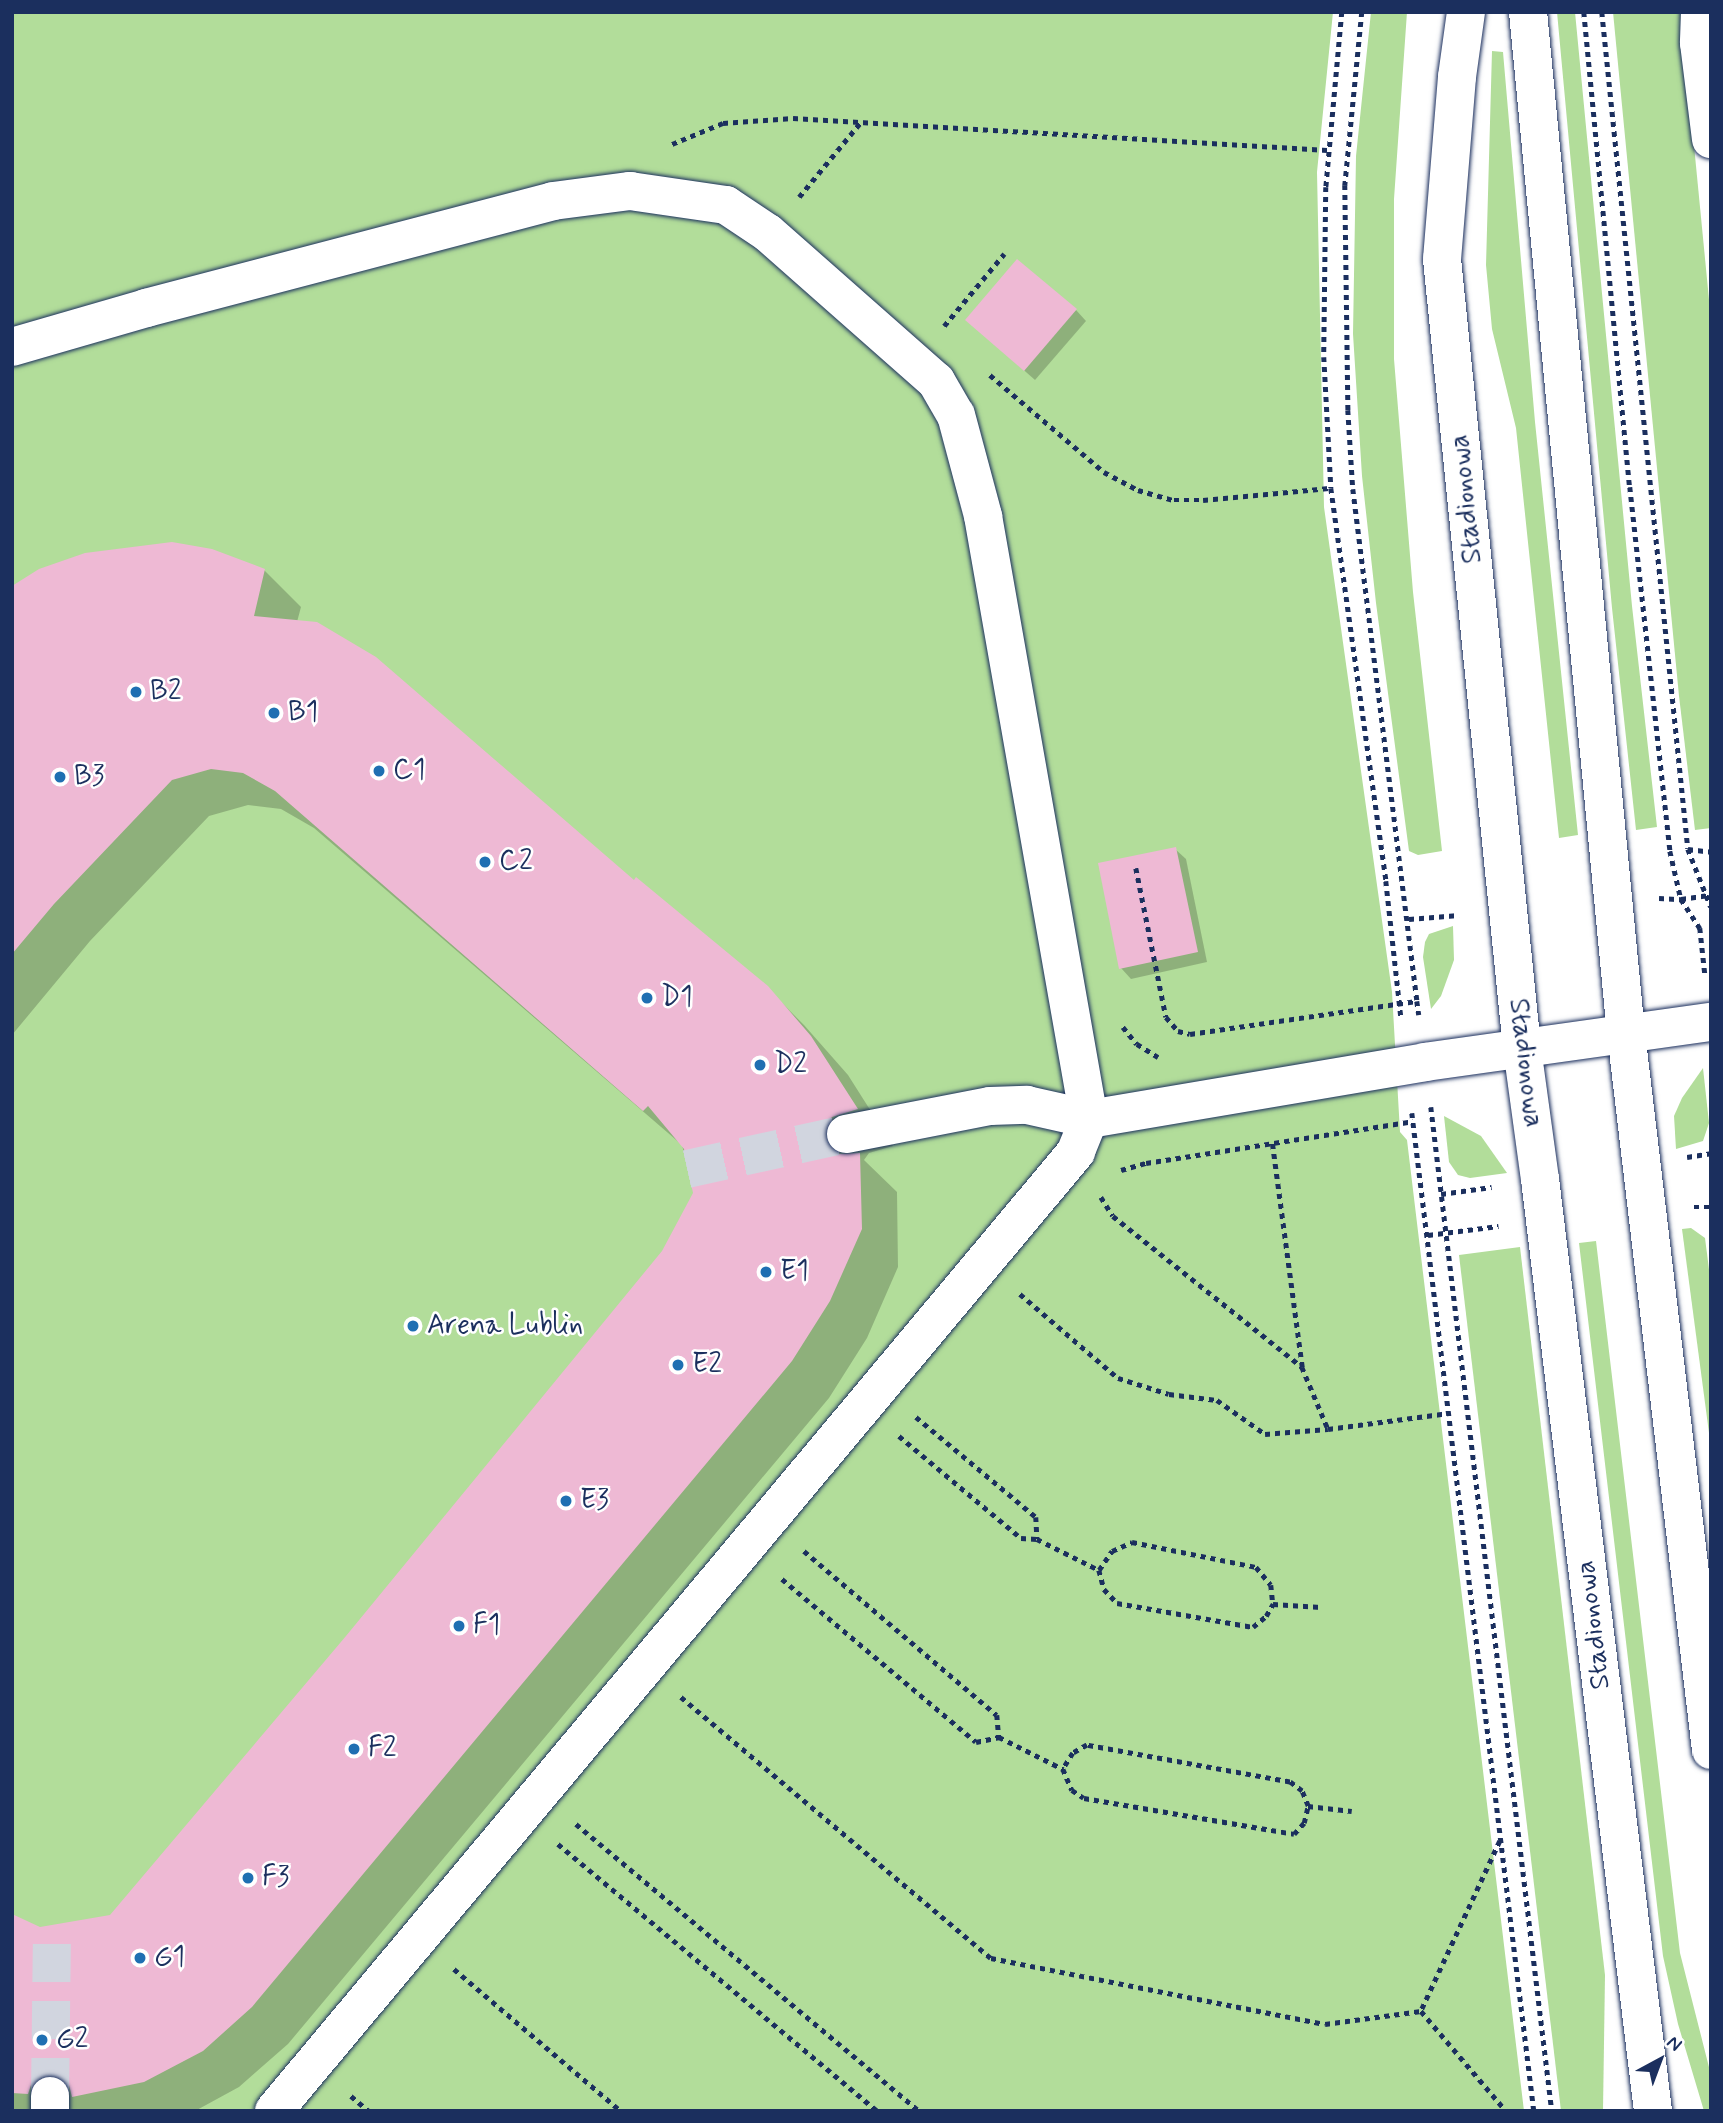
<!DOCTYPE html>
<style>
body{margin:0}
#map{position:relative;width:1723px;height:2123px;overflow:hidden;background:#fff;font-family:Mynerve,sans-serif}
div>[style]{position:absolute}
.green>*{inset:0;background:#b2dd9a}
.shadow>*{inset:0;background:#0003}
.building>*{inset:0;background:#eeb9d4}
.minor-tunnel>*{height:38px;margin-top:-19px;transform-origin:0;background:repeating-linear-gradient(90deg,#d1d5df 0 38px,transparent 0 57px)}
.path>*{height:4.5px;margin-top:-2.25px;transform-origin:0;background:repeating-linear-gradient(90deg,#1b2f5e 0 5px,transparent 0 10px)}
.roads{filter:drop-shadow(0 0 2px #1b2f5e) drop-shadow(0 0 2px #1b2f5e)}
.minor>*{height:38px;margin:-19px;padding:0 19px;transform-origin:19px;border-radius:19px;background:#fff}
.dots>*{width:19px;height:19px;translate:-50% -50%;box-sizing:border-box;border:4px solid #fff;border-radius:50%}
span{translate:-50% -50%;white-space:nowrap;text-align:center;line-height:1.15;-webkit-text-stroke:5px #fff;paint-order:stroke}
.street-label{font-size:28px;color:#1b2f5e}
.poi-label{font-size:28px;color:#1b2f5e}
.left{translate:0 -50%;text-align:left}
.frame{position:absolute;inset:0;border:14px solid #1b2f5e;pointer-events:none}
.north{position:absolute;left:1625px;top:2025px;width:70px;height:70px;-webkit-text-stroke:5px #fff;paint-order:stroke;rotate:41deg;font-size:19px;font-weight:700;line-height:28px;text-align:center;color:#1b2f5e}
.north::after{content:'';display:block;margin:auto;width:24px;height:32px;background:#1b2f5e;clip-path:polygon(50% 0,100% 100%,50% 72%,0 100%)}
</style>
<div id="map">
<div class="green">
<div style="clip-path:polygon(12px 12px,1333px 12px,1317px 172px,1324px 507px,1392px 992px,1400px 1132px,1407px 1140px,1524px 2111px,12px 2111px)"></div>
<div style="clip-path:polygon(1371px 12px,1407px 12px,1394px 199px,1394px 359px,1413px 592px,1442px 851px,1418px 855px,1409px 851px,1376px 603px,1362px 476px,1353px 334px,1356px 156px)"></div>
<div style="clip-path:polygon(1557px 12px,1575px 12px,1632px 606px,1657px 827px,1636px 830px,1612px 608px)"></div>
<div style="clip-path:polygon(1613px 12px,1681px 12px,1711px 320px,1711px 828px,1695px 830px,1679px 696px)"></div>
<div style="clip-path:polygon(1492px 51px,1503px 52px,1535px 422px,1578px 835px,1559px 838px,1516px 428px,1492px 329px,1486px 265px)"></div>
<div style="clip-path:polygon(1453px 926px,1454px 960px,1441px 996px,1431px 1009px,1423px 957px,1425px 942px,1429px 934px)"></div>
<div style="clip-path:polygon(1703px 1068px,1709px 1123px,1703px 1141px,1676px 1149px,1674px 1116px,1682px 1098px)"></div>
<div style="clip-path:polygon(1444px 1116px,1481px 1136px,1507px 1173px,1470px 1178px,1458px 1175px,1449px 1162px)"></div>
<div style="clip-path:polygon(1691px 1228px,1705px 1238px,1711px 1285px,1711px 1448px,1682px 1229px)"></div>
<div style="clip-path:polygon(1596px 1241px,1680px 1953px,1711px 2075px,1711px 2111px,1704px 2111px,1678px 2024px,1663px 1956px,1579px 1243px)"></div>
<div style="clip-path:polygon(1520px 1247px,1605px 1975px,1603px 2111px,1561px 2111px,1459px 1255px)"></div>
</div>
<div class="shadow">
<div style="clip-path:polygon(1076px 310px,1086px 321px,1035px 380px,967px 320px)"></div>
<div style="clip-path:polygon(264px 570px,301px 607px,297px 622px,766px 987px,804px 1025px,848px 1075px,893px 1146px,869px 1153px,864px 1160px,897px 1192px,898px 1267px,867px 1338px,829px 1398px,288px 2044px,239px 2087px,195px 2111px,12px 2111px,12px 1916px,40px 1929px,111px 1916px,348px 1637px,664px 1252px,695px 1194px,682px 1145px,314px 828px,281px 809px,248px 805px,209px 816px,90px 941px,12px 1035px,12px 588px)"></div>
<div style="clip-path:polygon(1175px 849px,1186px 859px,1207px 962px,1131px 979px,1121px 968px)"></div>
</div>
<div class="building">
<div style="clip-path:polygon(1017px 259px,1077px 309px,1024px 371px,965px 320px)"></div>
<div style="clip-path:polygon(172px 542px,212px 549px,265px 569px,254px 616px,317px 622px,376px 657px,634px 880px,636px 877px,768px 986px,811px 1036px,858px 1109px,832px 1117px,826px 1126px,824px 1138px,829px 1148px,838px 1154px,860px 1153px,862px 1229px,830px 1301px,792px 1361px,252px 2007px,203px 2051px,144px 2082px,72px 2097px,69px 2085px,60px 2077px,49px 2074px,39px 2077px,31px 2085px,28px 2094px,12px 2093px,12px 1914px,40px 1927px,110px 1915px,346px 1636px,662px 1251px,693px 1193px,684px 1149px,648px 1106px,643px 1111px,275px 791px,243px 773px,211px 769px,172px 780px,54px 904px,12px 954px,12px 586px,39px 569px,85px 553px)"></div>
<div style="clip-path:polygon(1176px 847px,1198px 952px,1119px 969px,1098px 863px)"></div>
</div>
<div class="minor-tunnel">
<div style="left:687px;top:1169px;width:163px;rotate:-12.4deg"></div>
<div style="left:50px;top:2096px;width:169px;rotate:-89.3deg"></div>
</div>
<div class="path">
<div style="left:1342px;top:12px;width:176px;rotate:95.2deg"></div>
<div style="left:1326px;top:187px;width:170px;rotate:90.7deg"></div>
<div style="left:1324px;top:357px;width:131px;rotate:86.9deg"></div>
<div style="left:1331px;top:488px;width:397px;rotate:82deg"></div>
<div style="left:1386px;top:881px;width:137px;rotate:83.7deg"></div>
<div style="left:1362px;top:12px;width:174px;rotate:95.6deg"></div>
<div style="left:1345px;top:185px;width:225px;rotate:89.2deg"></div>
<div style="left:1348px;top:410px;width:79px;rotate:86.4deg"></div>
<div style="left:1353px;top:489px;width:515px;rotate:82.86deg"></div>
<div style="left:1584px;top:12px;width:477px;rotate:84.5deg"></div>
<div style="left:1630px;top:487px;width:366px;rotate:83.7deg"></div>
<div style="left:1670px;top:851px;width:49px;rotate:77.1deg"></div>
<div style="left:1681px;top:899px;width:35px;rotate:57deg"></div>
<div style="left:1700px;top:928px;width:46px;rotate:83.8deg"></div>
<div style="left:1602px;top:12px;width:841px;rotate:84.13deg"></div>
<div style="left:1688px;top:849px;width:62px;rotate:68.4deg"></div>
<div style="left:672px;top:144px;width:55px;rotate:-22.4deg"></div>
<div style="left:723px;top:123px;width:70px;rotate:-4.1deg"></div>
<div style="left:793px;top:118px;width:535px;rotate:3.43deg"></div>
<div style="left:799px;top:197px;width:96px;rotate:-50.5deg"></div>
<div style="left:944px;top:326px;width:94px;rotate:-50.2deg"></div>
<div style="left:990px;top:375px;width:150px;rotate:40.4deg"></div>
<div style="left:1104px;top:472px;width:38px;rotate:28deg"></div>
<div style="left:1138px;top:490px;width:37px;rotate:16deg"></div>
<div style="left:1174px;top:500px;width:29px"></div>
<div style="left:1203px;top:500px;width:129px;rotate:-5.4deg"></div>
<div style="left:1688px;top:849px;width:23px;rotate:7deg"></div>
<div style="left:1136px;top:868px;width:152px;rotate:78.6deg"></div>
<div style="left:1166px;top:1017px;width:18px;rotate:49deg"></div>
<div style="left:1178px;top:1031px;width:12px;rotate:14deg"></div>
<div style="left:1190px;top:1034px;width:229px;rotate:-8.3deg"></div>
<div style="left:1417px;top:1001px;width:14px;rotate:82deg"></div>
<div style="left:1659px;top:898px;width:22px;rotate:3deg"></div>
<div style="left:1681px;top:899px;width:30px;rotate:-8deg"></div>
<div style="left:1409px;top:919px;width:50px;rotate:-4.6deg"></div>
<div style="left:1123px;top:1027px;width:22px;rotate:51deg"></div>
<div style="left:1137px;top:1044px;width:25px;rotate:32deg"></div>
<div style="left:1431px;top:1107px;width:1011px;rotate:83.13deg"></div>
<div style="left:1412px;top:1113px;width:1005px;rotate:83.03deg"></div>
<div style="left:1687px;top:1157px;width:24px;rotate:-9deg"></div>
<div style="left:1121px;top:1170px;width:26px;rotate:-16deg"></div>
<div style="left:1146px;top:1163px;width:270px;rotate:-8.9deg"></div>
<div style="left:1441px;top:1194px;width:51px;rotate:-7.8deg"></div>
<div style="left:1101px;top:1197px;width:22px;rotate:58deg"></div>
<div style="left:1113px;top:1216px;width:242px;rotate:38.6deg"></div>
<div style="left:1302px;top:1367px;width:226px;rotate:-97.6deg"></div>
<div style="left:1694px;top:1207px;width:17px"></div>
<div style="left:1428px;top:1235px;width:71px;rotate:-7.3deg"></div>
<div style="left:1020px;top:1294px;width:129px;rotate:40.6deg"></div>
<div style="left:1118px;top:1378px;width:53px;rotate:17.4deg"></div>
<div style="left:1169px;top:1394px;width:48px;rotate:7.1deg"></div>
<div style="left:1217px;top:1400px;width:59px;rotate:35.3deg"></div>
<div style="left:1265px;top:1434px;width:63px;rotate:-4.5deg"></div>
<div style="left:1328px;top:1429px;width:122px;rotate:-7.5deg"></div>
<div style="left:1302px;top:1367px;width:67px;rotate:67.2deg"></div>
<div style="left:916px;top:1417px;width:156px;rotate:39.8deg"></div>
<div style="left:1036px;top:1517px;width:22px;rotate:87deg"></div>
<div style="left:899px;top:1436px;width:159px;rotate:39.9deg"></div>
<div style="left:1021px;top:1538px;width:16px;rotate:4deg"></div>
<div style="left:1037px;top:1539px;width:69px;rotate:26.6deg"></div>
<div style="left:1099px;top:1570px;width:20px;rotate:75deg"></div>
<div style="left:1104px;top:1589px;width:19px;rotate:47deg"></div>
<div style="left:1117px;top:1603px;width:138px;rotate:10deg"></div>
<div style="left:1253px;top:1627px;width:17px;rotate:-40deg"></div>
<div style="left:1266px;top:1616px;width:14px;rotate:-60deg"></div>
<div style="left:804px;top:1551px;width:253px;rotate:40.4deg"></div>
<div style="left:997px;top:1715px;width:22px;rotate:85deg"></div>
<div style="left:1099px;top:1570px;width:23px;rotate:-56deg"></div>
<div style="left:1112px;top:1551px;width:22px;rotate:-24deg"></div>
<div style="left:1132px;top:1542px;width:126px;rotate:11.4deg"></div>
<div style="left:1256px;top:1567px;width:23px;rotate:50deg"></div>
<div style="left:1271px;top:1585px;width:19px;rotate:84deg"></div>
<div style="left:1273px;top:1604px;width:48px;rotate:3.6deg"></div>
<div style="left:782px;top:1579px;width:253px;rotate:40deg"></div>
<div style="left:976px;top:1742px;width:24px;rotate:-12deg"></div>
<div style="left:999px;top:1737px;width:72px;rotate:26.6deg"></div>
<div style="left:681px;top:1697px;width:405px;rotate:40.1deg"></div>
<div style="left:991px;top:1958px;width:340px;rotate:11.2deg"></div>
<div style="left:1325px;top:2024px;width:97px;rotate:-7.7deg"></div>
<div style="left:1308px;top:1806px;width:16px;rotate:-112deg"></div>
<div style="left:1302px;top:1791px;width:15px;rotate:-143deg"></div>
<div style="left:1290px;top:1782px;width:206px;rotate:-169.7deg"></div>
<div style="left:1087px;top:1745px;width:16px;rotate:150deg"></div>
<div style="left:1073px;top:1753px;width:19px;rotate:122deg"></div>
<div style="left:1063px;top:1769px;width:23px;rotate:67deg"></div>
<div style="left:1072px;top:1790px;width:14px;rotate:34deg"></div>
<div style="left:1084px;top:1798px;width:213px;rotate:9.7deg"></div>
<div style="left:1294px;top:1834px;width:15px;rotate:-48deg"></div>
<div style="left:1304px;top:1823px;width:17px;rotate:-77deg"></div>
<div style="left:1308px;top:1806px;width:44px;rotate:6.5deg"></div>
<div style="left:576px;top:1824px;width:447px;rotate:39.9deg"></div>
<div style="left:1500px;top:1841px;width:187px;rotate:114.9deg"></div>
<div style="left:1421px;top:2011px;width:131px;rotate:49.6deg"></div>
<div style="left:558px;top:1844px;width:416px;rotate:39.9deg"></div>
<div style="left:454px;top:1969px;width:219px;rotate:40.4deg"></div>
<div style="left:351px;top:2096px;width:23px;rotate:40deg"></div>
</div>
<div class="roads">
<div class="minor">
<div style="left:1466px;top:12px;width:66px;rotate:97.9deg"></div>
<div style="left:1457px;top:77px;width:183px;rotate:94.7deg"></div>
<div style="left:1442px;top:259px;width:793px;rotate:84.21deg"></div>
<div style="left:1522px;top:1048px;width:132px;rotate:82.2deg"></div>
<div style="left:1540px;top:1179px;width:939px;rotate:83.09deg"></div>
<div style="left:1528px;top:12px;width:1026px;rotate:84.52deg"></div>
<div style="left:1626px;top:1033px;width:722px;rotate:83.24deg"></div>
<div style="left:1700px;top:12px;width:31px;rotate:92deg"></div>
<div style="left:1699px;top:43px;width:97px;rotate:82.9deg"></div>
<div style="left:12px;top:347px;width:140px;rotate:-16.2deg"></div>
<div style="left:146px;top:308px;width:421px;rotate:-14.7deg"></div>
<div style="left:553px;top:201px;width:78px;rotate:-7.4deg"></div>
<div style="left:630px;top:191px;width:97px;rotate:8.3deg"></div>
<div style="left:726px;top:205px;width:50px;rotate:33.7deg"></div>
<div style="left:768px;top:233px;width:224px;rotate:41.4deg"></div>
<div style="left:936px;top:381px;width:39px;rotate:60deg"></div>
<div style="left:956px;top:415px;width:105px;rotate:75deg"></div>
<div style="left:983px;top:516px;width:612px;rotate:80.03deg"></div>
<div style="left:1089px;top:1119px;width:35px;rotate:112deg"></div>
<div style="left:1076px;top:1152px;width:1250px;rotate:129.91deg"></div>
<div style="left:846px;top:1134px;width:147px;rotate:-11deg"></div>
<div style="left:990px;top:1106px;width:37px;rotate:-2deg"></div>
<div style="left:1027px;top:1105px;width:64px;rotate:12.7deg"></div>
<div style="left:1089px;top:1119px;width:341px;rotate:-9.6deg"></div>
<div style="left:1425px;top:1062px;width:289px;rotate:-8deg"></div>
<div style="left:50px;top:2096px;width:15px;rotate:90deg"></div>
</div>
</div>
<div class="dots">
<div style="left:136px;top:692px;background:#1f6fb2"></div>
<div style="left:274px;top:713px;background:#1f6fb2"></div>
<div style="left:379px;top:771px;background:#1f6fb2"></div>
<div style="left:60px;top:777px;background:#1f6fb2"></div>
<div style="left:485px;top:862px;background:#1f6fb2"></div>
<div style="left:647px;top:998px;background:#1f6fb2"></div>
<div style="left:760px;top:1065px;background:#1f6fb2"></div>
<div style="left:766px;top:1272px;background:#1f6fb2"></div>
<div style="left:413px;top:1326px;background:#1f6fb2"></div>
<div style="left:678px;top:1365px;background:#1f6fb2"></div>
<div style="left:566px;top:1501px;background:#1f6fb2"></div>
<div style="left:459px;top:1626px;background:#1f6fb2"></div>
<div style="left:354px;top:1749px;background:#1f6fb2"></div>
<div style="left:248px;top:1878px;background:#1f6fb2"></div>
<div style="left:140px;top:1958px;background:#1f6fb2"></div>
<div style="left:42px;top:2040px;background:#1f6fb2"></div>
</div>
<div class="street-label">
<span style="left:1467px;top:499px;rotate:-96deg">Stadionowa</span>
<span style="left:1525px;top:1063px;rotate:83deg">Stadionowa</span>
<span style="left:1594px;top:1625px;rotate:-97deg">Stadionowa</span>
</div>
<div class="poi-label">
<span class="left" style="left:150px;top:692px">B2</span>
<span class="left" style="left:288px;top:713px">B1</span>
<span class="left" style="left:393px;top:771px">C1</span>
<span class="left" style="left:74px;top:777px">B3</span>
<span class="left" style="left:499px;top:862px">C2</span>
<span class="left" style="left:661px;top:998px">D1</span>
<span class="left" style="left:774px;top:1065px">D2</span>
<span class="left" style="left:780px;top:1272px">E1</span>
<span class="left" style="left:427px;top:1326px">Arena Lublin</span>
<span class="left" style="left:692px;top:1365px">E2</span>
<span class="left" style="left:580px;top:1501px">E3</span>
<span class="left" style="left:473px;top:1626px">F1</span>
<span class="left" style="left:368px;top:1749px">F2</span>
<span class="left" style="left:262px;top:1878px">F3</span>
<span class="left" style="left:154px;top:1958px">G1</span>
<span class="left" style="left:56px;top:2040px">G2</span>
</div>
<div class="frame"></div>
<div class="north">N</div>
</div>
